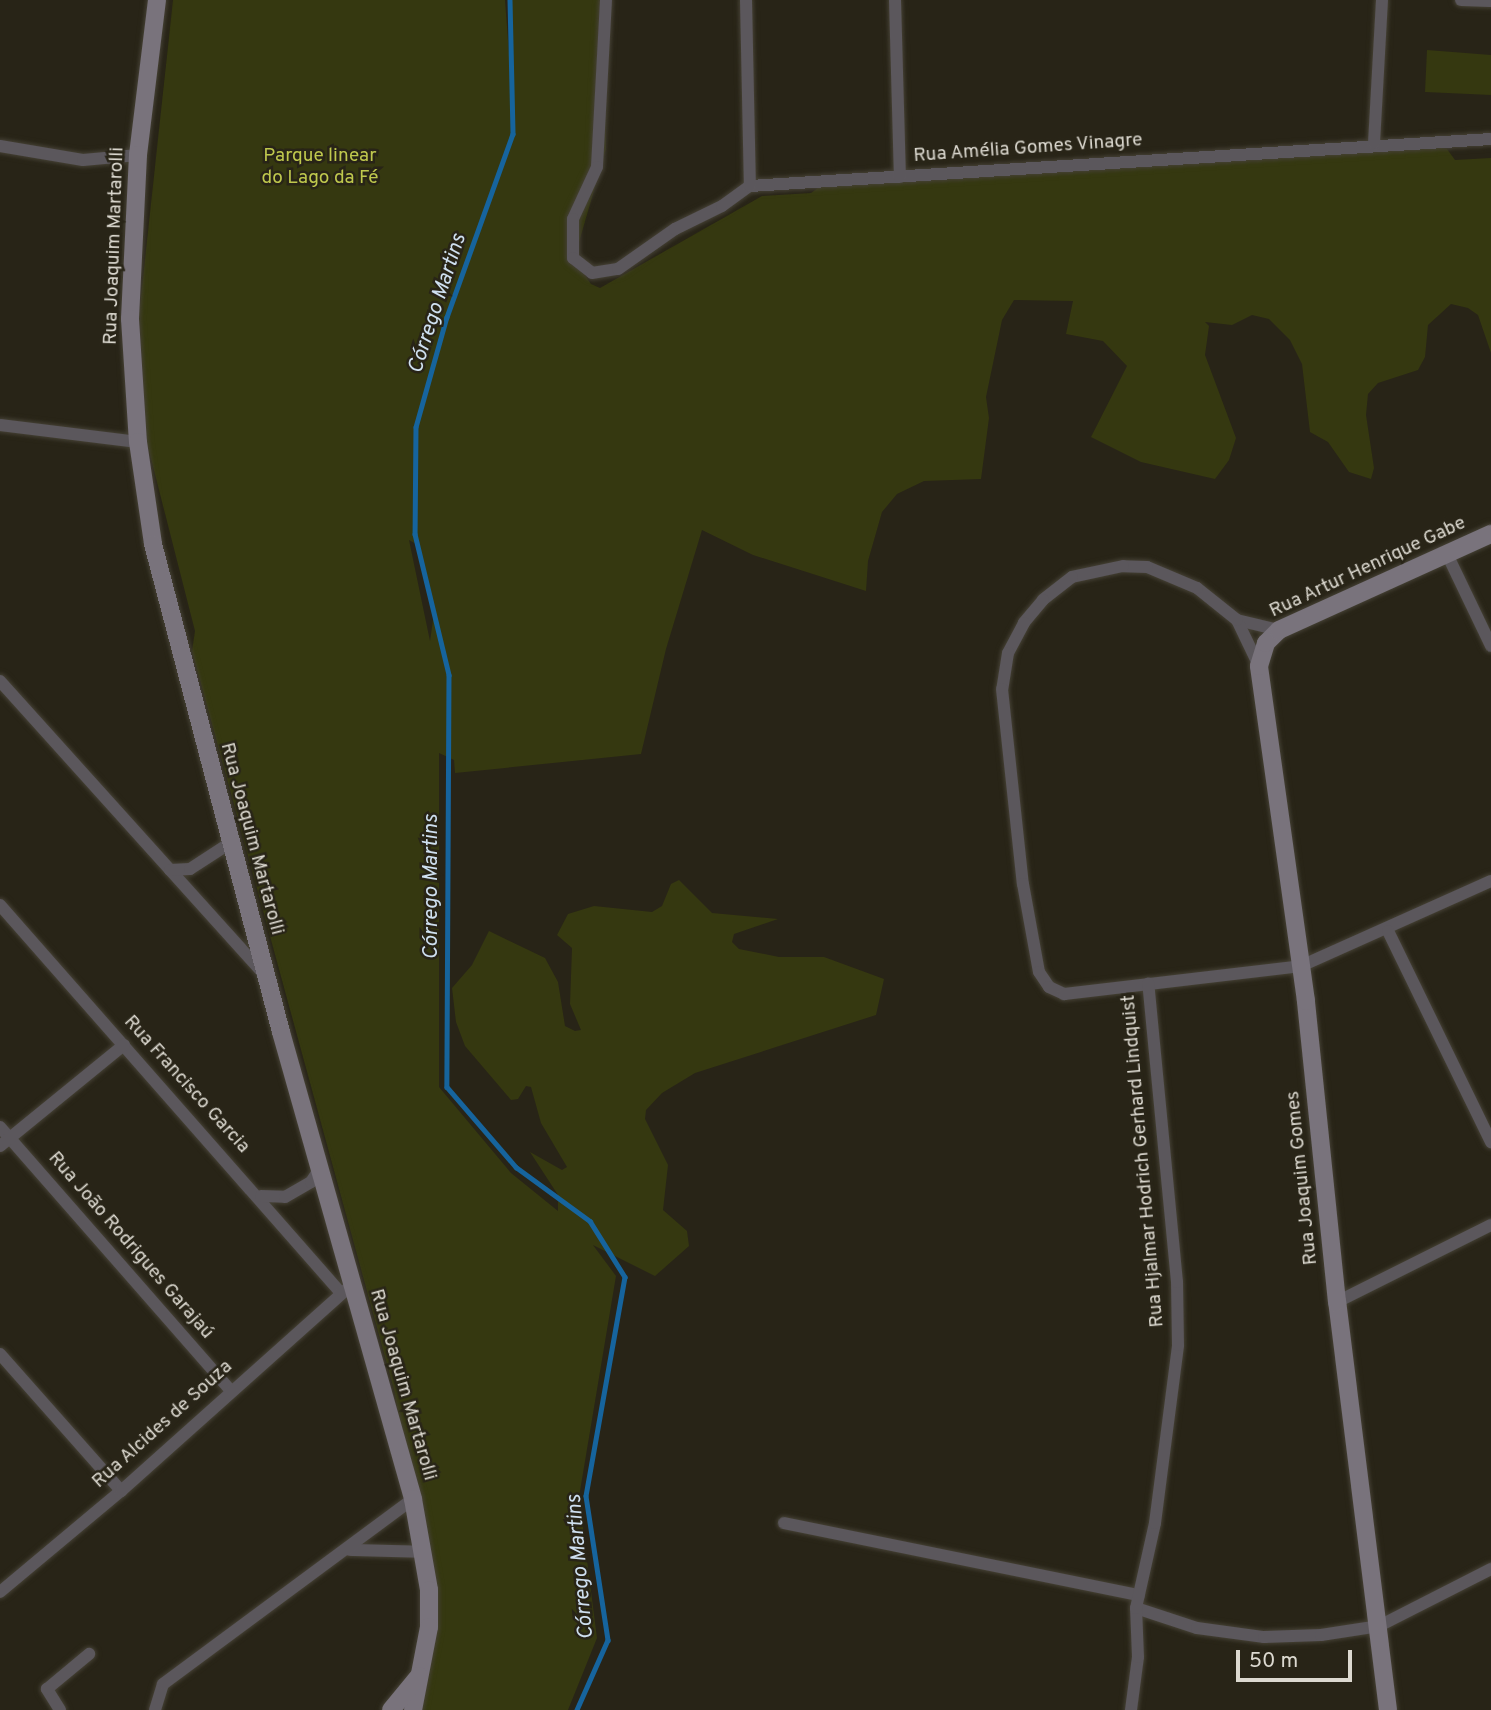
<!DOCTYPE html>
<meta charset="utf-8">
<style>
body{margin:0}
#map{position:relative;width:1491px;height:1710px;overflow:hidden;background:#282417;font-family:Overpass,sans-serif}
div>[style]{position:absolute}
.green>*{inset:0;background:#353810}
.stream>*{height:4.5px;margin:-2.25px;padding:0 2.25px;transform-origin:2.25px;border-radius:2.25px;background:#16649d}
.roads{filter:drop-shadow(0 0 2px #454135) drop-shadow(0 0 2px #454135)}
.street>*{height:12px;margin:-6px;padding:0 6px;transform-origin:6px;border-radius:6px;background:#5b575c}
.secondary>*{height:18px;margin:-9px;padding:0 9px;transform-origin:9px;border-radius:9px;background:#79737c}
span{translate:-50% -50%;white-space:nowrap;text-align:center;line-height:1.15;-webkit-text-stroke:5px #282417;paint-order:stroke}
.street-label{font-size:19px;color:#dcd9d0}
.park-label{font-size:19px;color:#bfc84d}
.water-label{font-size:21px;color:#cfe0f0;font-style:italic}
.scale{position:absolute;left:1236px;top:1650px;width:116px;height:32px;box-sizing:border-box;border:4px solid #dcd9d0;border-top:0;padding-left:9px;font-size:21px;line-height:24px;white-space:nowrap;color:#dcd9d0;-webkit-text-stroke:5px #282417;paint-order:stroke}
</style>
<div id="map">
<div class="green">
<div style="clip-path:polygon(evenodd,173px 0,505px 0,510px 67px,510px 0,603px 0,606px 149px,577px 249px,581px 270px,591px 284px,600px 288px,762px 196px,811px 193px,823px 184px,1405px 141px,1447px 149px,1455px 160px,1491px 158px,1491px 353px,1478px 315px,1468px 308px,1451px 304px,1428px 325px,1425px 357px,1418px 370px,1378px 383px,1368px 394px,1366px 415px,1374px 468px,1371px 479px,1349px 472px,1328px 442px,1310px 432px,1302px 364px,1290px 340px,1269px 319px,1252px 315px,1232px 325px,1205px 322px,1209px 326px,1205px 355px,1236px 438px,1229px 460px,1215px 479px,1141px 462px,1091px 437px,1127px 366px,1103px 341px,1066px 334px,1073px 301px,1014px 300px,1002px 320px,986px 397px,989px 418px,981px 479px,924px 481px,897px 494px,882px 512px,868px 561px,866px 591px,753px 555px,702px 530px,666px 649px,641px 754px,455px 773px,454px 760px,439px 753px,439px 1087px,511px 1173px,558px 1211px,558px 1195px,530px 1152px,562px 1170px,567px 1167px,541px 1123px,531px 1087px,526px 1086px,518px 1099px,511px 1100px,465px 1046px,456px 1022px,452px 988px,472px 965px,489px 931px,545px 958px,558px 982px,565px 1026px,575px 1031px,581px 1030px,570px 1004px,572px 948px,557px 935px,568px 914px,594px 906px,652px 912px,662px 906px,671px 884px,679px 880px,712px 913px,778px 919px,734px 934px,732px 942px,739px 949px,779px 957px,824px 957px,884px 979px,876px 1015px,695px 1073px,662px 1093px,646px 1110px,645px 1119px,668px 1165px,663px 1210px,687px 1231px,689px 1246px,655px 1276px,593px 1245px,616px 1276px,579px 1497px,597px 1638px,568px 1710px,416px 1710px,434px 1620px,394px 1390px,192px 651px,195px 631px,147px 443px,139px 315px,173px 0,409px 540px,418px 545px,434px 613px,430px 641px,409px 540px)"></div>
<div style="clip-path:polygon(1427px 50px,1491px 55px,1491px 95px,1425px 92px)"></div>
</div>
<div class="stream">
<div style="left:510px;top:0;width:134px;rotate:88.7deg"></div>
<div style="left:513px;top:134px;width:195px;rotate:109.8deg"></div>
<div style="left:447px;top:317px;width:114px;rotate:105.7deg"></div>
<div style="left:416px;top:427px;width:107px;rotate:90.5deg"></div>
<div style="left:415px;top:534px;width:145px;rotate:76.4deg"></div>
<div style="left:449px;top:675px;width:412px;rotate:90.3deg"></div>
<div style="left:447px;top:1087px;width:106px;rotate:49.2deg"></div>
<div style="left:516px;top:1167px;width:92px;rotate:36.1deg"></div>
<div style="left:590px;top:1221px;width:66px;rotate:58deg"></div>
<div style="left:625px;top:1277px;width:222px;rotate:100.1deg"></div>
<div style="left:586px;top:1496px;width:146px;rotate:81.3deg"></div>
<div style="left:608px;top:1640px;width:77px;rotate:113.9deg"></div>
</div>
<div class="roads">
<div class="street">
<div style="left:606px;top:0;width:167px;rotate:93.1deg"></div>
<div style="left:597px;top:167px;width:57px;rotate:114.8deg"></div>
<div style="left:573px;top:219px;width:39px;rotate:90deg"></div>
<div style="left:573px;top:258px;width:24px;rotate:38deg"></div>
<div style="left:592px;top:273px;width:26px;rotate:-9deg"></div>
<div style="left:618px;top:269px;width:70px;rotate:-35.1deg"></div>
<div style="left:675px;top:229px;width:52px;rotate:-26.1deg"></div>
<div style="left:722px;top:206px;width:34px;rotate:-36deg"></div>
<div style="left:750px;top:186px;width:742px;rotate:-3.63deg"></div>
<div style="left:746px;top:0;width:186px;rotate:88.8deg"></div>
<div style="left:895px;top:0;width:177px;rotate:88.4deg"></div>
<div style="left:1461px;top:0;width:30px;rotate:2deg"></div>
<div style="left:1374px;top:143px;width:143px;rotate:-86.8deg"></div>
<div style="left:0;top:146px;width:84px;rotate:9.6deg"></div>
<div style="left:83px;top:160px;width:55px;rotate:-5.2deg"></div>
<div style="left:0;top:425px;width:139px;rotate:7deg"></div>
<div style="left:1447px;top:554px;width:102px;rotate:64.4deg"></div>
<div style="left:1237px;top:620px;width:43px;rotate:13.4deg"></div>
<div style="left:1259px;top:666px;width:51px;rotate:-115.6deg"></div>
<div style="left:1237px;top:620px;width:51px;rotate:-141.3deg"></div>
<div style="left:1197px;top:588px;width:54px;rotate:-157.2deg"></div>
<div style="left:1147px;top:567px;width:24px;rotate:-178deg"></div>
<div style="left:1123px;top:566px;width:52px;rotate:167.8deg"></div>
<div style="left:1072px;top:577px;width:37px;rotate:142deg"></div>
<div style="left:1043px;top:600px;width:30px;rotate:130deg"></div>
<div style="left:1024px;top:623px;width:34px;rotate:118deg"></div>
<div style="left:1008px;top:653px;width:36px;rotate:99deg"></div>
<div style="left:1002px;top:689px;width:196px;rotate:83.9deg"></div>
<div style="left:1023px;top:884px;width:89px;rotate:79.7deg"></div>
<div style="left:1039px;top:972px;width:18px;rotate:56deg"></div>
<div style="left:1049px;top:987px;width:17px;rotate:25deg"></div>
<div style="left:1064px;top:994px;width:239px;rotate:-6.7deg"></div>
<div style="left:1301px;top:966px;width:208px;rotate:-24.1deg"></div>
<div style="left:0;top:681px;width:394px;rotate:48deg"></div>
<div style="left:170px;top:870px;width:20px;rotate:-3deg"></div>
<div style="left:190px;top:869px;width:48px;rotate:-33deg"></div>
<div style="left:0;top:905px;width:517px;rotate:48.69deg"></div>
<div style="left:1388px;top:931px;width:235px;rotate:64deg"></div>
<div style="left:0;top:1127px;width:349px;rotate:48.8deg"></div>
<div style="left:0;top:1146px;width:160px;rotate:-39.2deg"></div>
<div style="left:261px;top:1196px;width:24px;rotate:2deg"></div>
<div style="left:285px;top:1197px;width:30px;rotate:-30deg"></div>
<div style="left:311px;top:1182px;width:17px;rotate:-57deg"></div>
<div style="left:1337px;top:1302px;width:172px;rotate:-26.6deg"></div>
<div style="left:0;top:1354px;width:183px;rotate:48.5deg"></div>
<div style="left:784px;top:1523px;width:362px;rotate:11.5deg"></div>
<div style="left:350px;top:1550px;width:74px;rotate:1.5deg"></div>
<div style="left:0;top:1592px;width:158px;rotate:-39.9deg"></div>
<div style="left:121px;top:1491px;width:305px;rotate:-41.8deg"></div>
<div style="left:1136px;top:1608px;width:64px;rotate:18.2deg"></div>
<div style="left:1197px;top:1628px;width:68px;rotate:7.7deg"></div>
<div style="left:1264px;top:1637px;width:57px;rotate:-2deg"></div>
<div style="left:1321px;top:1635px;width:59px;rotate:-8.8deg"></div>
<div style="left:1379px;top:1626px;width:126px;rotate:-27deg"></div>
<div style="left:60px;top:1710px;width:25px;rotate:-122deg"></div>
<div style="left:47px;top:1689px;width:55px;rotate:-39.8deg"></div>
<div style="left:155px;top:1710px;width:27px;rotate:-73deg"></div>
<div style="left:163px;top:1684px;width:311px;rotate:-36.5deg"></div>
<div style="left:1131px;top:1710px;width:53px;rotate:-82.5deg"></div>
<div style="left:1138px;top:1657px;width:49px;rotate:-92.3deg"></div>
<div style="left:1136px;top:1608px;width:87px;rotate:-77.4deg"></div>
<div style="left:1155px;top:1523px;width:179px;rotate:-82.6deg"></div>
<div style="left:1178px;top:1345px;width:63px;rotate:-90.9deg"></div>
<div style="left:1177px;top:1282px;width:300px;rotate:-95.5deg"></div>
</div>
<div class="secondary">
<div style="left:157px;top:0;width:156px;rotate:97deg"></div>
<div style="left:138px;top:155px;width:164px;rotate:92.8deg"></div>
<div style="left:130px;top:319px;width:123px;rotate:86.3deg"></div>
<div style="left:138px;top:442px;width:103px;rotate:81.6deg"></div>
<div style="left:153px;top:544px;width:505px;rotate:75.3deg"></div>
<div style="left:281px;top:1032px;width:485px;rotate:74.2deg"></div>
<div style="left:413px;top:1499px;width:92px;rotate:80deg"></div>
<div style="left:429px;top:1590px;width:37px;rotate:90deg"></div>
<div style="left:429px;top:1627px;width:85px;rotate:100.9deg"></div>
<div style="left:391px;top:1710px;width:44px;rotate:-50.5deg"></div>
<div style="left:1388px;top:1710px;width:411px;rotate:-97.1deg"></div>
<div style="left:1337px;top:1302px;width:303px;rotate:-95.9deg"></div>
<div style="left:1306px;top:1001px;width:338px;rotate:-98deg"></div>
<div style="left:1259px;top:666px;width:24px;rotate:-73deg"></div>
<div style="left:1266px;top:643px;width:18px;rotate:-45deg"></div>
<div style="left:1279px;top:630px;width:233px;rotate:-24.4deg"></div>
</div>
</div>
<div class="street-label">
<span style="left:1028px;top:149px;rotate:-4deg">Rua Amélia Gomes Vinagre</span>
<span style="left:115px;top:246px;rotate:-88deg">Rua Joaquim Martarolli</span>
<span style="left:1368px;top:568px;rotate:-25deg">Rua Artur Henrique Gabe</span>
<span style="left:251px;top:839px;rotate:75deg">Rua Joaquim Martarolli</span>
<span style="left:186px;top:1085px;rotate:48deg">Rua Francisco Garcia</span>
<span style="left:1144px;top:1161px;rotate:-95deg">Rua Hjalmar Hodrich Gerhard Lindquist</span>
<span style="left:1303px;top:1178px;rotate:-96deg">Rua Joaquim Gomes</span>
<span style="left:130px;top:1246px;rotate:49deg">Rua João Rodrigues Garajaú</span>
<span style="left:402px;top:1385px;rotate:74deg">Rua Joaquim Martarolli</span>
<span style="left:163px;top:1425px;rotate:-42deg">Rua Alcides de Souza</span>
</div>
<div class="park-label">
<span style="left:320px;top:168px">Parque linear<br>do Lago da Fé</span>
</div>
<div class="water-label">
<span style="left:438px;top:304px;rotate:-72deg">Córrego Martins</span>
<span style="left:432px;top:887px;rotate:-90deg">Córrego Martins</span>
<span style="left:581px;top:1567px;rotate:-95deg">Córrego Martins</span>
</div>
<div class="scale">50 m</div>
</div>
